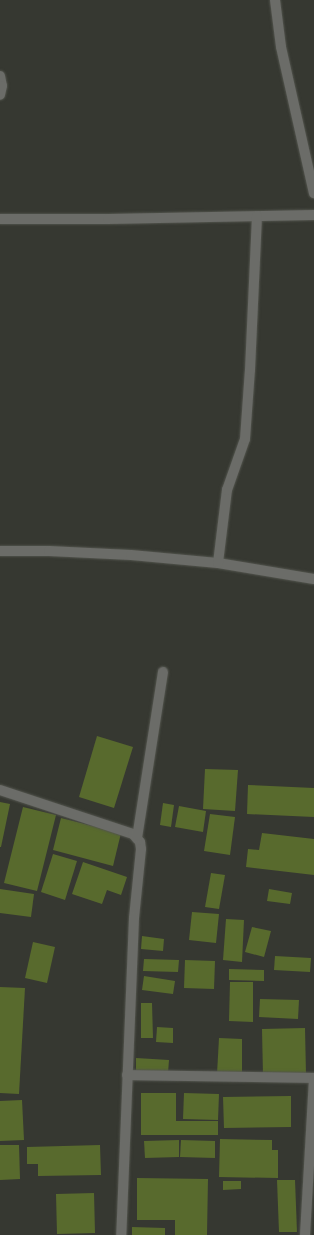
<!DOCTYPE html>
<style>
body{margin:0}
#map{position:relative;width:314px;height:1235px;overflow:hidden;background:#363831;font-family:"Archivo Narrow",sans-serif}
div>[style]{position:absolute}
.building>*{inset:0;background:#586a2d}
.roads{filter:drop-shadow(0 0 1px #52544d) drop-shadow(0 0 1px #52544d)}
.minor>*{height:10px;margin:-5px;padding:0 5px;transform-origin:5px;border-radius:5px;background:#6b6c68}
span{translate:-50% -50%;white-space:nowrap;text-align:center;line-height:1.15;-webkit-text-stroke:3px #2c2e27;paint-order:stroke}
</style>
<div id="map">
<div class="building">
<div style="clip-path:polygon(97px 736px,133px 747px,114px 808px,79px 797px)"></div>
<div style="clip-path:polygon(205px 769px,238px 770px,235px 811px,203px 809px)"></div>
<div style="clip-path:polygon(248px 785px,314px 788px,314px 817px,247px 814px)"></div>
<div style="clip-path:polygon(0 802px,10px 804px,1px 847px,0 847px)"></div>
<div style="clip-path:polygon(163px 803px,174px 805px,171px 827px,160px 825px)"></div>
<div style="clip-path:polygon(179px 806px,206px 811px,203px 832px,175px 827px)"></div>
<div style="clip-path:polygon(23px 807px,56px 815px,37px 891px,4px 883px)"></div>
<div style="clip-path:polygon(210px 814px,235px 817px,230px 855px,204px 851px)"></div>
<div style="clip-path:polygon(61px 818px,121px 833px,113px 866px,53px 850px)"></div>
<div style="clip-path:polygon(262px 833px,314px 839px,314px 875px,246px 867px,248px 849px,259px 850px)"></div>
<div style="clip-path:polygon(53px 854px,77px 861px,65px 900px,41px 892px)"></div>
<div style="clip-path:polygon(83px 862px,127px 877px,121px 895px,107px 890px,102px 904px,72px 894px)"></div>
<div style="clip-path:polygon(211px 873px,225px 875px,219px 909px,205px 907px)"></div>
<div style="clip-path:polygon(0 889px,34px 894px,31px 917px,0 913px)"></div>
<div style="clip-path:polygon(269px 889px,292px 893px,290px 904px,267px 901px)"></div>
<div style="clip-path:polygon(192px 912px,219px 914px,216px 943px,189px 940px)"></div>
<div style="clip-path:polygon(226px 919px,244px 920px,242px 962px,223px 960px)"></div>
<div style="clip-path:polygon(252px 927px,271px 931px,264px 957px,245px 952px)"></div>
<div style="clip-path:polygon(142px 936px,164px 939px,163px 951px,141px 949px)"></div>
<div style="clip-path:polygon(33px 942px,55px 947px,47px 983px,25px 978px)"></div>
<div style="clip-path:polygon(275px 956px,311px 958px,310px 972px,274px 970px)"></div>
<div style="clip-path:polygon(144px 959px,179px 960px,178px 972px,143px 971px)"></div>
<div style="clip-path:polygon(185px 960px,215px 961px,214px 989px,184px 988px)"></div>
<div style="clip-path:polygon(229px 969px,264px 970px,264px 981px,229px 980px)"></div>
<div style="clip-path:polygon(144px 976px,175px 981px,173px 994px,142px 990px)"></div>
<div style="clip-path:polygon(230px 982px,253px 982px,253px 1022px,229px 1021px)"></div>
<div style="clip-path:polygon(0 987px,25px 988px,19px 1094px,0 1093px)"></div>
<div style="clip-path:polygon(260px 999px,299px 1000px,298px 1019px,259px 1017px)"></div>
<div style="clip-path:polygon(141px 1003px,152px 1003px,153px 1038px,141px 1038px)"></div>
<div style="clip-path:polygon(157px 1027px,173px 1028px,173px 1043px,156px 1042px)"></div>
<div style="clip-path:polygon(305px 1028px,306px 1075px,263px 1076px,262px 1029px)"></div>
<div style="clip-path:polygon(219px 1038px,242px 1039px,242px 1074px,217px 1074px)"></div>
<div style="clip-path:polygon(136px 1058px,169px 1060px,168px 1073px,136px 1071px)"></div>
<div style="clip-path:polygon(141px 1093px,176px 1093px,176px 1121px,218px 1121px,218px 1135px,141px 1135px)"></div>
<div style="clip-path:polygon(184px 1093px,219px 1094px,218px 1120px,183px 1119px)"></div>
<div style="clip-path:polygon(291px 1096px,291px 1127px,224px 1128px,223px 1097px)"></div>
<div style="clip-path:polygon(22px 1100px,24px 1140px,0 1141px,0 1101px)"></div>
<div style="clip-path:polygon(220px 1139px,272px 1140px,272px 1150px,278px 1150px,278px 1178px,219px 1177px)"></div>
<div style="clip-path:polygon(179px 1140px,179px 1157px,145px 1158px,144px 1141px)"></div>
<div style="clip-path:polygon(181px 1140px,215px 1141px,215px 1158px,180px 1157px)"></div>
<div style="clip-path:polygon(0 1145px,19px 1145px,20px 1179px,0 1180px)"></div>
<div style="clip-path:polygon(100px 1145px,101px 1175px,38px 1176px,38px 1164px,27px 1164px,27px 1147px)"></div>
<div style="clip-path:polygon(137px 1178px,208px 1179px,207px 1235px,175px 1235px,175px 1220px,137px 1220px)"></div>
<div style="clip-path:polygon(277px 1180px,295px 1180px,297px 1232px,279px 1232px)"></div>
<div style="clip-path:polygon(223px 1181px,241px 1181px,241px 1189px,223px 1190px)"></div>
<div style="clip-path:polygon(94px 1193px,95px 1233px,57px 1234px,56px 1194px)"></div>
<div style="clip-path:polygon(132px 1227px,165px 1228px,165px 1235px,132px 1235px)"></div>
</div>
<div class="roads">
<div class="minor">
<div style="left:275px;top:0;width:47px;rotate:82.7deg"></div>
<div style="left:281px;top:47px;width:150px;rotate:77.3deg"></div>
<div style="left:0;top:76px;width:10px;rotate:79deg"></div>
<div style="left:2px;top:86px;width:9px;rotate:103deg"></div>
<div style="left:0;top:219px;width:108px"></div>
<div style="left:108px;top:219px;width:206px;rotate:-1.1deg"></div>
<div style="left:0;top:551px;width:49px"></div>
<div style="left:49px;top:551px;width:82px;rotate:2.8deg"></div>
<div style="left:131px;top:555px;width:87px;rotate:5.3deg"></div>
<div style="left:218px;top:563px;width:97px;rotate:9.5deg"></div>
<div style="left:218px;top:563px;width:74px;rotate:-83deg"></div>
<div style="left:227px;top:490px;width:54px;rotate:-70.6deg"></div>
<div style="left:245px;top:439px;width:69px;rotate:-85.9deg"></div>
<div style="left:250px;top:370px;width:154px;rotate:-87.4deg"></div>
<div style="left:0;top:790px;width:140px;rotate:18.3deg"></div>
<div style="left:133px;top:834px;width:11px;rotate:49deg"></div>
<div style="left:140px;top:842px;width:7px;rotate:82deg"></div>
<div style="left:141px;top:849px;width:69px;rotate:95.8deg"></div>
<div style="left:134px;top:918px;width:317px;rotate:92.3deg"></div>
<div style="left:137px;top:838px;width:168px;rotate:-81.1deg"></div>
<div style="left:127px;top:1075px;width:187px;rotate:0.9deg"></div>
<div style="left:305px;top:1235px;width:156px;rotate:-86.7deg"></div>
</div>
</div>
</div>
